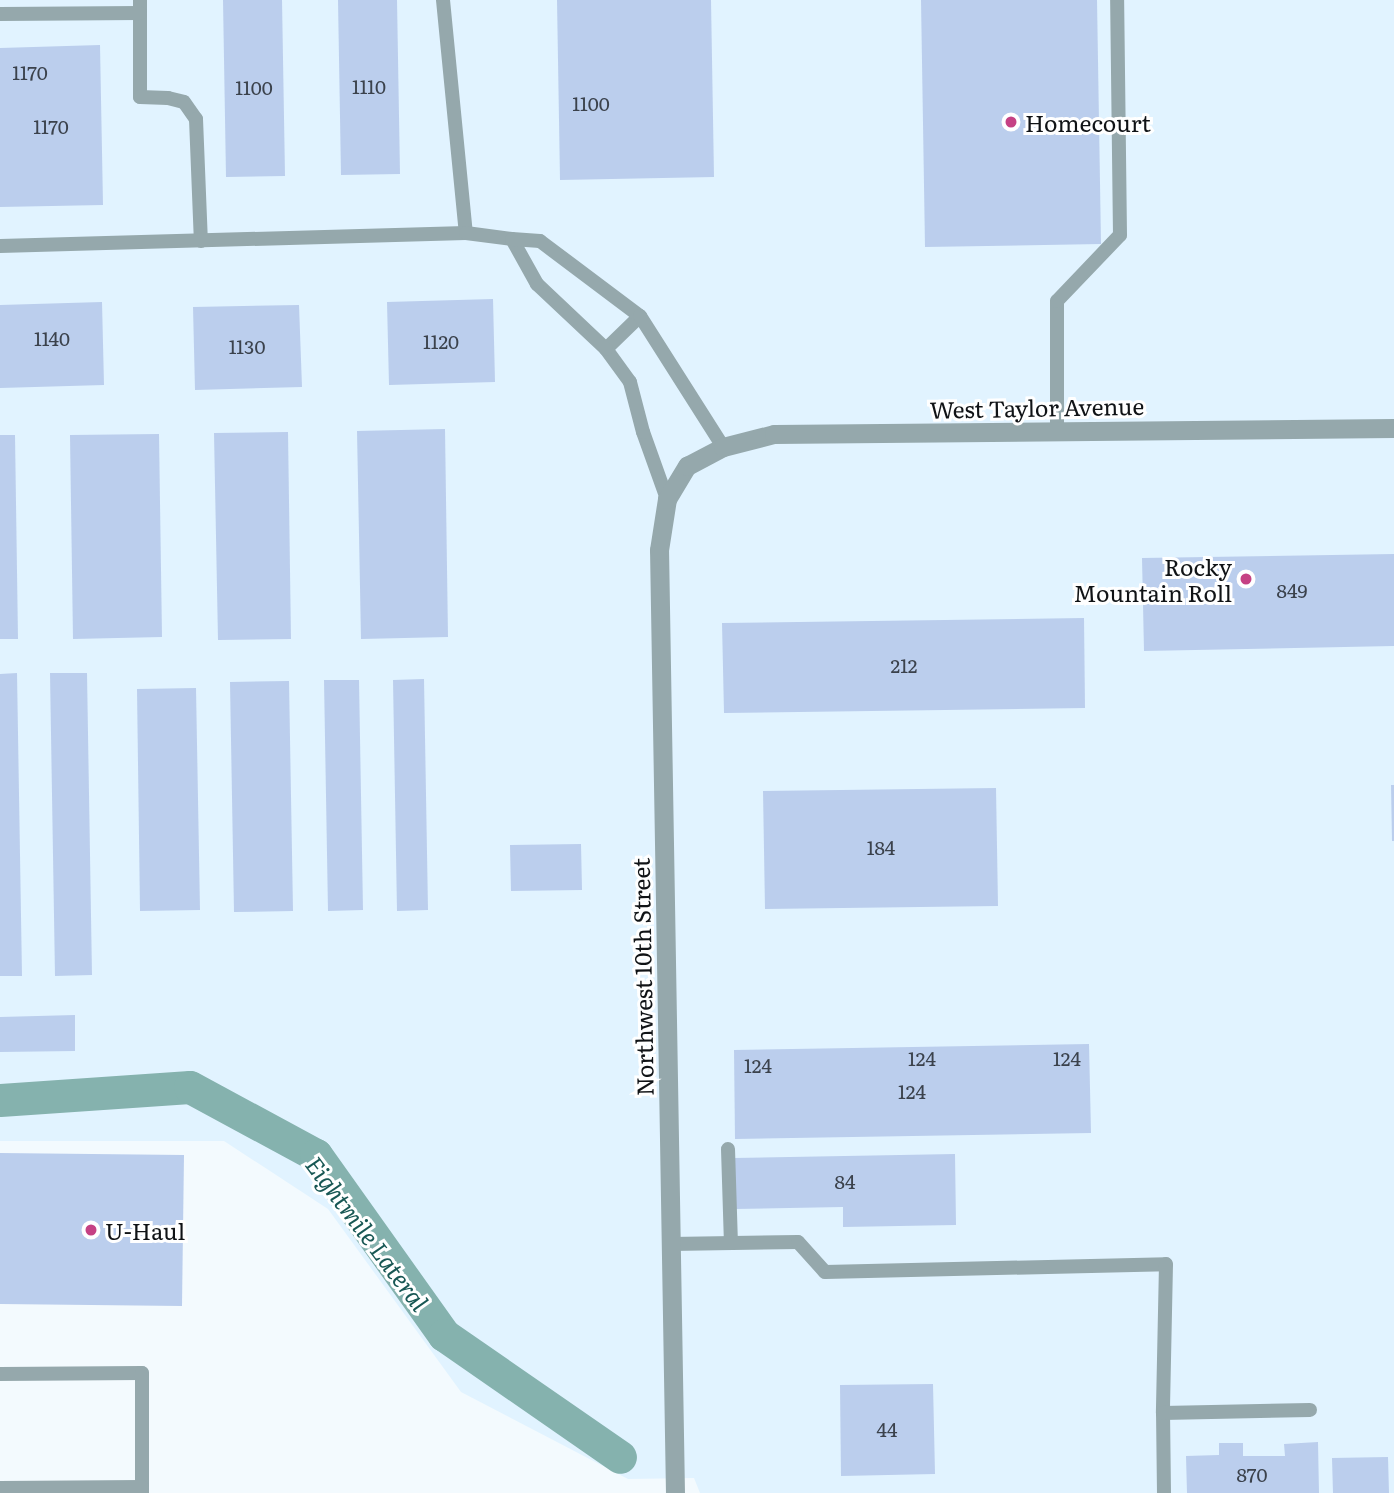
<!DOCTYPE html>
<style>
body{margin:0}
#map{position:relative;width:1394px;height:1493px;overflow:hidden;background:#f3fafe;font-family:Literata,serif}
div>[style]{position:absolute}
.built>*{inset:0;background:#e1f3ff}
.canal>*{height:33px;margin:-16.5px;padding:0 16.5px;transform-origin:16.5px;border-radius:16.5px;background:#85b2ae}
.building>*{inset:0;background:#bbceed}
.service>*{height:14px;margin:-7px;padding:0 7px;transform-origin:7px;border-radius:7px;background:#95a8ac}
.minor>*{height:19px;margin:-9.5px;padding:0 9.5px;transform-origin:9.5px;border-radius:9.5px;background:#95a8ac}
.dots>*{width:19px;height:19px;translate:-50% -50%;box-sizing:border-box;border:4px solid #fff;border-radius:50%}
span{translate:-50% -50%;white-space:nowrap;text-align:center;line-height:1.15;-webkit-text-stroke:6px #fff;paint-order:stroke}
.number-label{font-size:19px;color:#3b424c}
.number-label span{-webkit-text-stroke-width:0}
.poi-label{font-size:23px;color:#101316}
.left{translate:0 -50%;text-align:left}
.right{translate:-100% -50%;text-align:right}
.street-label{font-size:23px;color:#101316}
.water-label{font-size:24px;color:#185754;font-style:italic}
</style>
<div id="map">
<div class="built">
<div style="clip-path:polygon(0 0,1394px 0,1394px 1493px,700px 1493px,694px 1478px,628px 1479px,461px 1392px,328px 1209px,224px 1141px,0 1141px)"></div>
</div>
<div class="canal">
<div style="left:0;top:1100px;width:190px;rotate:-3.9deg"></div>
<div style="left:190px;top:1087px;width:143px;rotate:28.4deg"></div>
<div style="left:316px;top:1155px;width:221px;rotate:54.6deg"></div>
<div style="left:444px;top:1335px;width:214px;rotate:34.7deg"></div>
</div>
<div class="building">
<div style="clip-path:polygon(223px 0,282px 0,285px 176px,226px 177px)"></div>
<div style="clip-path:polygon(338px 0,397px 0,400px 174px,341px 175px)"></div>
<div style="clip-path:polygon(557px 0,711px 0,714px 177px,560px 180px)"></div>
<div style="clip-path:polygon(921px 0,1097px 0,1101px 244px,925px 247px)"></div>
<div style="clip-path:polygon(100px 45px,103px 205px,0 207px,0 48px)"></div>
<div style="clip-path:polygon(493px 299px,495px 382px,389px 385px,387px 302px)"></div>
<div style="clip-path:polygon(102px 302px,104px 385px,0 388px,0 305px)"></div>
<div style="clip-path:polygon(299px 305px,302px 387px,195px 390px,193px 307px)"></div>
<div style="clip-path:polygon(445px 429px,448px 637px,361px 639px,357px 431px)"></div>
<div style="clip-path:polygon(288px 432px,291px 639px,218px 640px,214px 433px)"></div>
<div style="clip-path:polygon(159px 434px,162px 637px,73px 639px,70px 435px)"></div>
<div style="clip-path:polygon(0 435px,15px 435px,18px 639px,0 639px)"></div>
<div style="clip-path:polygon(1394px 554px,1394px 646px,1144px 651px,1142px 558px)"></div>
<div style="clip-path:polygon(1084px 618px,1085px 708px,724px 713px,722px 623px)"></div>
<div style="clip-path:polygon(17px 673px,22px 976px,0 976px,0 674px)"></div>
<div style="clip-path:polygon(50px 673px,87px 673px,92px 975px,55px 976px)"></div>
<div style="clip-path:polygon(424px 679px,428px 910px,397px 911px,393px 680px)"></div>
<div style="clip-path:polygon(324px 680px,359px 680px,363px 910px,328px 911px)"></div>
<div style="clip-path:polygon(289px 681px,293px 911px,234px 912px,230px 682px)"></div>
<div style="clip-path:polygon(196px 688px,200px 910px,140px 911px,137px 689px)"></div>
<div style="clip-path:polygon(1391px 785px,1394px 785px,1394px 841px,1392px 841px)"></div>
<div style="clip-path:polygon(996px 788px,998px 906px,765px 909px,763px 791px)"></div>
<div style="clip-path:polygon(581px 844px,582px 890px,511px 891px,510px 845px)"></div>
<div style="clip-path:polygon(75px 1015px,75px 1051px,0 1052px,0 1017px)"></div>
<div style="clip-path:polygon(1089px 1044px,1091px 1133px,735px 1139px,734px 1050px)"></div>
<div style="clip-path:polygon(0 1153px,184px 1155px,182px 1306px,0 1304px)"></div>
<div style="clip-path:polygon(955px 1154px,956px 1225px,843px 1227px,843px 1207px,735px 1209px,734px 1158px)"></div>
<div style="clip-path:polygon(933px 1384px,935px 1474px,841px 1476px,840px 1385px)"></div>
<div style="clip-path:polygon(1318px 1442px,1319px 1493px,1187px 1493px,1186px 1456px,1219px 1455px,1219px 1443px,1243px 1443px,1243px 1456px,1285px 1456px,1284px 1444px)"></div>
<div style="clip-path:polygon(1388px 1457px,1389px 1493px,1333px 1493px,1332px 1458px)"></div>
</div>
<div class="service">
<div style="left:140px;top:0;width:97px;rotate:90deg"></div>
<div style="left:140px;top:97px;width:28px;rotate:2deg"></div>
<div style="left:168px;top:98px;width:16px;rotate:14deg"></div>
<div style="left:184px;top:102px;width:21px;rotate:55deg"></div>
<div style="left:196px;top:119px;width:122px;rotate:87.7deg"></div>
<div style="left:443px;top:0;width:234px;rotate:84.4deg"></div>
<div style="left:0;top:14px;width:140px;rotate:-0.4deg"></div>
<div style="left:0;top:246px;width:466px;rotate:-1.6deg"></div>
<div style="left:466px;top:233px;width:46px;rotate:7.4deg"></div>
<div style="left:606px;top:349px;width:47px;rotate:-44.1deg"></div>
<div style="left:1057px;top:431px;width:130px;rotate:-90deg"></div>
<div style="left:1057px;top:301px;width:91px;rotate:-46.3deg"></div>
<div style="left:1120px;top:235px;width:235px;rotate:-90.7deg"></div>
<div style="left:667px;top:499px;width:71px;rotate:-109.7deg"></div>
<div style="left:643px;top:432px;width:52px;rotate:-104.6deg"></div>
<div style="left:630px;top:382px;width:41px;rotate:-126deg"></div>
<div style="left:606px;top:349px;width:95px;rotate:-136.7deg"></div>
<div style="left:537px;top:284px;width:51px;rotate:-119.1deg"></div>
<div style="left:512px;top:239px;width:28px;rotate:4deg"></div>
<div style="left:540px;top:241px;width:125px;rotate:36.9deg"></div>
<div style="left:640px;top:316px;width:155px;rotate:57.6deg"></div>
<div style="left:728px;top:1149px;width:94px;rotate:88.2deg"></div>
<div style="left:671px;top:1244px;width:127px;rotate:-0.9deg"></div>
<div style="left:798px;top:1242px;width:40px;rotate:48deg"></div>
<div style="left:825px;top:1272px;width:341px;rotate:-1.3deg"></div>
<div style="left:1166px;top:1264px;width:149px;rotate:91.2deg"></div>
<div style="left:0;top:1374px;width:142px;rotate:-0.4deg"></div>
<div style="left:142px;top:1373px;width:120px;rotate:90deg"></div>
<div style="left:0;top:1488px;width:142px;rotate:-0.4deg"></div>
<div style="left:1164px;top:1493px;width:80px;rotate:-90.7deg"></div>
<div style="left:1163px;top:1413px;width:147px;rotate:-1.2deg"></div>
</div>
<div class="minor">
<div style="left:675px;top:1493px;width:943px;rotate:-90.97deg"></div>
<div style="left:659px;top:550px;width:52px;rotate:-81.1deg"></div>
<div style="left:667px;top:499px;width:39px;rotate:-59deg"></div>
<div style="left:687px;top:466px;width:41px;rotate:-27.8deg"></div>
<div style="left:723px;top:447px;width:53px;rotate:-14.3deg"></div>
<div style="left:774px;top:434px;width:620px;rotate:-0.55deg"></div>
</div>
<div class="dots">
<div style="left:1011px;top:122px;background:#c54184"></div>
<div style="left:1246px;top:579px;background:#c54184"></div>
<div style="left:91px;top:1230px;background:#c54184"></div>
</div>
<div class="number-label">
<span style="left:30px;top:73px">1170</span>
<span style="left:369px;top:87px">1110</span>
<span style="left:254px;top:88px">1100</span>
<span style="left:591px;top:104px">1100</span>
<span style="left:51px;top:127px">1170</span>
<span style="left:52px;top:339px">1140</span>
<span style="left:441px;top:342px">1120</span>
<span style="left:247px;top:347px">1130</span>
<span style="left:1292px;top:591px">849</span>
<span style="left:904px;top:666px">212</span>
<span style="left:881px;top:848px">184</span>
<span style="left:922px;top:1059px">124</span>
<span style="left:1067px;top:1059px">124</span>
<span style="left:758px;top:1066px">124</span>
<span style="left:912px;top:1092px">124</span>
<span style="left:845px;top:1182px">84</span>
<span style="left:887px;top:1430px">44</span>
<span style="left:1252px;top:1475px">870</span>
</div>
<div class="poi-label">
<span class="left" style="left:1025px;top:122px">Homecourt</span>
<span class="right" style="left:1232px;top:579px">Rocky<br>Mountain Roll</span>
<span class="left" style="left:105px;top:1230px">U-Haul</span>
</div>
<div class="street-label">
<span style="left:1037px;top:407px;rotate:-1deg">West Taylor Avenue</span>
<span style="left:642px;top:977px;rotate:-91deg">Northwest 10th Street</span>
</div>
<div class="water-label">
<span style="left:368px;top:1233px;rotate:53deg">Eightmile Lateral</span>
</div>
</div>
